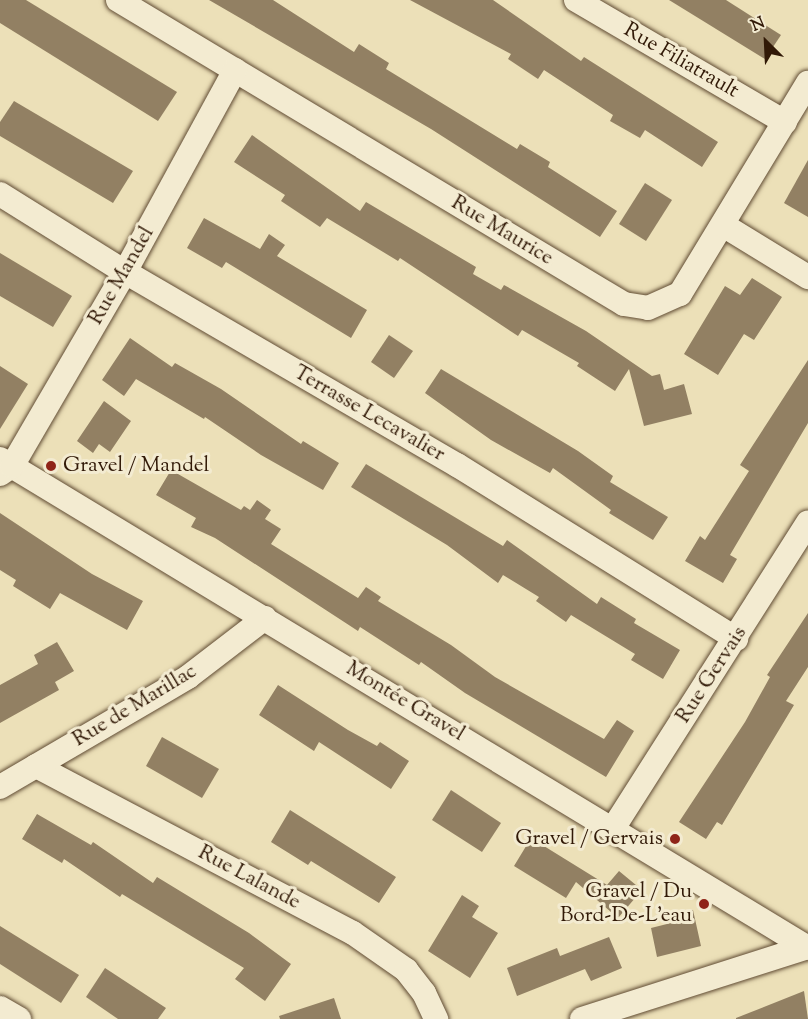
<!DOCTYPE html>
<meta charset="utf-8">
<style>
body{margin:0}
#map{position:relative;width:808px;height:1019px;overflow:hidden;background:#ece0b8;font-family:"Sorts Mill Goudy",serif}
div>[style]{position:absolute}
.building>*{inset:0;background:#928063}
.roads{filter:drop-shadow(0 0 2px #604b33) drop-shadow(0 0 2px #604b33)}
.minor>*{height:24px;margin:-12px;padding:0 12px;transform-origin:12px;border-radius:12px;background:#f3ebd1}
.dots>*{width:16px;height:16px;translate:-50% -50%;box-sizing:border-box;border:3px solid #f3ebd1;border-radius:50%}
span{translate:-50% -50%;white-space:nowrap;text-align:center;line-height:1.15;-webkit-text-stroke:6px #f3ebd1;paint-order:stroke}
.street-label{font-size:21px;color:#311907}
.poi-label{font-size:21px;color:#311907}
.left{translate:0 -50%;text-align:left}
.right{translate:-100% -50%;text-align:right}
.north{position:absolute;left:736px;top:12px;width:60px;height:60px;-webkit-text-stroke:4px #f3ebd1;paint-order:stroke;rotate:336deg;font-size:16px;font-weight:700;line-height:24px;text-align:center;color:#311907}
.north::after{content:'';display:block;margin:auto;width:21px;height:27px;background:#311907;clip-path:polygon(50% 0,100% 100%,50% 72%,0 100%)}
</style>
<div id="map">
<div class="building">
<div style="clip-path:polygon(0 0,26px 0,177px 92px,158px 121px,0 23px)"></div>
<div style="clip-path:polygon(209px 0,273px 0,354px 52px,359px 44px,389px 63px,386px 69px,517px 149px,520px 144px,550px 162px,548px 167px,617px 211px,600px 237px,431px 129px)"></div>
<div style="clip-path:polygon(410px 0,493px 0,581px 61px,584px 57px,718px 142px,702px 167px,645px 130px,640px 138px,610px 121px,613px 115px,544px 70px,538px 79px,508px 59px,511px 54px)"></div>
<div style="clip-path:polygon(669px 0,726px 0,781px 35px,765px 59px)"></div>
<div style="clip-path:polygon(14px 101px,133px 171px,113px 203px,0 136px,0 122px)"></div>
<div style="clip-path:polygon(252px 135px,360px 211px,366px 202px,476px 267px,473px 274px,501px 290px,504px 285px,586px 331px,652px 376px,660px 374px,664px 390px,684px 384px,692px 414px,644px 426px,629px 369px,615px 391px,577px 366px,579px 363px,522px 330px,518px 336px,400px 258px,398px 261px,327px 218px,320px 227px,281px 201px,285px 195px,234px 162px)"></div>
<div style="clip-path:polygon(808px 160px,808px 217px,784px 203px)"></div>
<div style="clip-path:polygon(645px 183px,672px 200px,646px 241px,619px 224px)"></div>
<div style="clip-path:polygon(204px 218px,260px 249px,269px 234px,285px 245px,277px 256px,367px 310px,351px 338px,226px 262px,222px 268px,187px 248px)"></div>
<div style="clip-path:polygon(0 253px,72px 296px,53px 327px,0 296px)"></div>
<div style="clip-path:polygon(752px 278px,782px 297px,754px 340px,744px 334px,718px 375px,684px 354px,725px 286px,740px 295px)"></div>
<div style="clip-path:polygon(389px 335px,413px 351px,394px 378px,371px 362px)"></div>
<div style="clip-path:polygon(130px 338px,172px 367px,175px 363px,221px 389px,301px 444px,303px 441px,339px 463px,323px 490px,261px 455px,205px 417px,204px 419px,136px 379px,124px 396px,102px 380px)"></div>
<div style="clip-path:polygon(808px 360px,808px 423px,730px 555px,737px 559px,723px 583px,685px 561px,700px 536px,705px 540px,749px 471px,740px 465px)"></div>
<div style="clip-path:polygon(0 366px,28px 384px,0 429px)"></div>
<div style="clip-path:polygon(441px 369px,578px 451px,613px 476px,610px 482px,668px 517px,653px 540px,609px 513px,611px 510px,553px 468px,550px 473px,491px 440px,425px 393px)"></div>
<div style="clip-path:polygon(104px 401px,131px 421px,110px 452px,99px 444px,93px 453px,77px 441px)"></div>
<div style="clip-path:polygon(366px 464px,503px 546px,507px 540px,597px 604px,601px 597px,636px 619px,634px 623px,680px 650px,663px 679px,631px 660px,635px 654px,571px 615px,566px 622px,536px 601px,539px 597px,503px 575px,498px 583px,447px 545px,351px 487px)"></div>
<div style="clip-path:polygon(171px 470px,241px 510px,244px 506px,250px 510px,257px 500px,271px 510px,265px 519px,281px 529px,271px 544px,358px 598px,366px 587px,381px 597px,378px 601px,451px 645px,495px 677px,604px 739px,617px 720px,634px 731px,606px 777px,465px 693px,421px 662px,419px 665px,360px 627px,358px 631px,215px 538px,191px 527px,196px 518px,156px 495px)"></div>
<div style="clip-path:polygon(0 513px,92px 574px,143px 601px,127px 630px,60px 593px,50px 609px,13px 586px,16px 580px,0 570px)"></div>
<div style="clip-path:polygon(808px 613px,808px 667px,786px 701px,794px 705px,722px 825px,717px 822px,706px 839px,679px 822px,745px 722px,770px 677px,767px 675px)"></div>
<div style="clip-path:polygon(57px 642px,74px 671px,55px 682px,59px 690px,0 723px,0 685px,38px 664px,34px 655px)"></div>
<div style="clip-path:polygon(278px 685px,348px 730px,377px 746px,380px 742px,409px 761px,391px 789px,319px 742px,314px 751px,259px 715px)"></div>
<div style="clip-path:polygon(162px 737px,219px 769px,202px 798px,146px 766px)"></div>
<div style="clip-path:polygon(451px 790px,501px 823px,482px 852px,432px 820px)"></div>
<div style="clip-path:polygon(290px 810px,396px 877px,379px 903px,311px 861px,308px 865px,271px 842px)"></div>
<div style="clip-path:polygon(37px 814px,91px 845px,93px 842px,153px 883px,157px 877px,249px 933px,291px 964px,265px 1001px,235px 979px,244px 968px,122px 894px,120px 897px,64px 859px,62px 863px,22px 839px)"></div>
<div style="clip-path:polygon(531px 838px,607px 885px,619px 871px,642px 890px,618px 918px,576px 882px,566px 898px,514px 866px)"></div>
<div style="clip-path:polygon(462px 895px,479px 906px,472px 917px,498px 933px,470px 978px,428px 951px)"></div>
<div style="clip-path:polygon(693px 910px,701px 946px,657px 957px,651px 928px,671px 923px,669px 916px)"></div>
<div style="clip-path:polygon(0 926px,79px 975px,61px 1003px,0 964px)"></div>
<div style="clip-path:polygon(609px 937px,622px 968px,591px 981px,585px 969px,517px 996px,507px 968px,557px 948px,560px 956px)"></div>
<div style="clip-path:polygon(105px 968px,166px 1008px,158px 1019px,118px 1019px,86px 997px)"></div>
<div style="clip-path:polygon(804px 991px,808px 1019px,736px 1019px,736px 1018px)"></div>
<div style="clip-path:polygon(334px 998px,341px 1019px,280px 1019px,279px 1016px)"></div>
</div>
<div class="roads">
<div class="minor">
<div style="left:118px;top:0;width:590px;rotate:31deg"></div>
<div style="left:624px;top:304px;width:24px;rotate:9deg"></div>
<div style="left:648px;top:308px;width:35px;rotate:-24deg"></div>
<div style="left:680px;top:294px;width:247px;rotate:-58.8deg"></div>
<div style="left:576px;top:0;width:242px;rotate:30.3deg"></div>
<div style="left:0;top:194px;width:147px;rotate:32deg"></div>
<div style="left:125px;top:272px;width:384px;rotate:30.2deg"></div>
<div style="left:457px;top:465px;width:329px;rotate:31.9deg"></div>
<div style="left:723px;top:225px;width:100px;rotate:31.5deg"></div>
<div style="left:0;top:459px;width:944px;rotate:31.18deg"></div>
<div style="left:0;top:474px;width:14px;rotate:-34deg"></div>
<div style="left:12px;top:466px;width:225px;rotate:-59.8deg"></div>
<div style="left:125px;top:272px;width:230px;rotate:-61.4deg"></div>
<div style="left:36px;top:766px;width:358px;rotate:27.8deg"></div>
<div style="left:353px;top:933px;width:65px;rotate:34.9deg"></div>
<div style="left:406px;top:970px;width:29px;rotate:52deg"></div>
<div style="left:424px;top:993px;width:29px;rotate:65deg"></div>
<div style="left:0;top:787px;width:218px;rotate:-30.3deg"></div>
<div style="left:188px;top:677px;width:97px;rotate:-37.5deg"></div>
<div style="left:614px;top:827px;width:361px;rotate:-57.5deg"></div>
<div style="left:0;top:1008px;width:22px;rotate:30deg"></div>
<div style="left:582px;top:1019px;width:237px;rotate:-17.7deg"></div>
</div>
</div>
<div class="dots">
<div style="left:51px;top:466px;background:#8f2418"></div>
<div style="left:675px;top:839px;background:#8f2418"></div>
<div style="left:704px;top:904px;background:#8f2418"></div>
</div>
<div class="street-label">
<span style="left:681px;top:61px;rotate:30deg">Rue Filiatrault</span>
<span style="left:502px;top:231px;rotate:31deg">Rue Maurice</span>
<span style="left:122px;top:276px;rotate:-60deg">Rue Mandel</span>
<span style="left:369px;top:414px;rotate:30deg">Terrasse Lecavalier</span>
<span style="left:712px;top:675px;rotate:-57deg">Rue Gervais</span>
<span style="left:405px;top:702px;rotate:31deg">Montée Gravel</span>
<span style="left:135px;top:706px;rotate:-31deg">Rue de Marillac</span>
<span style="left:249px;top:878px;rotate:28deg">Rue Lalande</span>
</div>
<div class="poi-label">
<span class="left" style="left:63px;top:466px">Gravel / Mandel</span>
<span class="right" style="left:663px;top:839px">Gravel / Gervais</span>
<span class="right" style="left:692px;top:904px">Gravel / Du<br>Bord-De-L'eau</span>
</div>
<div class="north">N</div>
</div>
